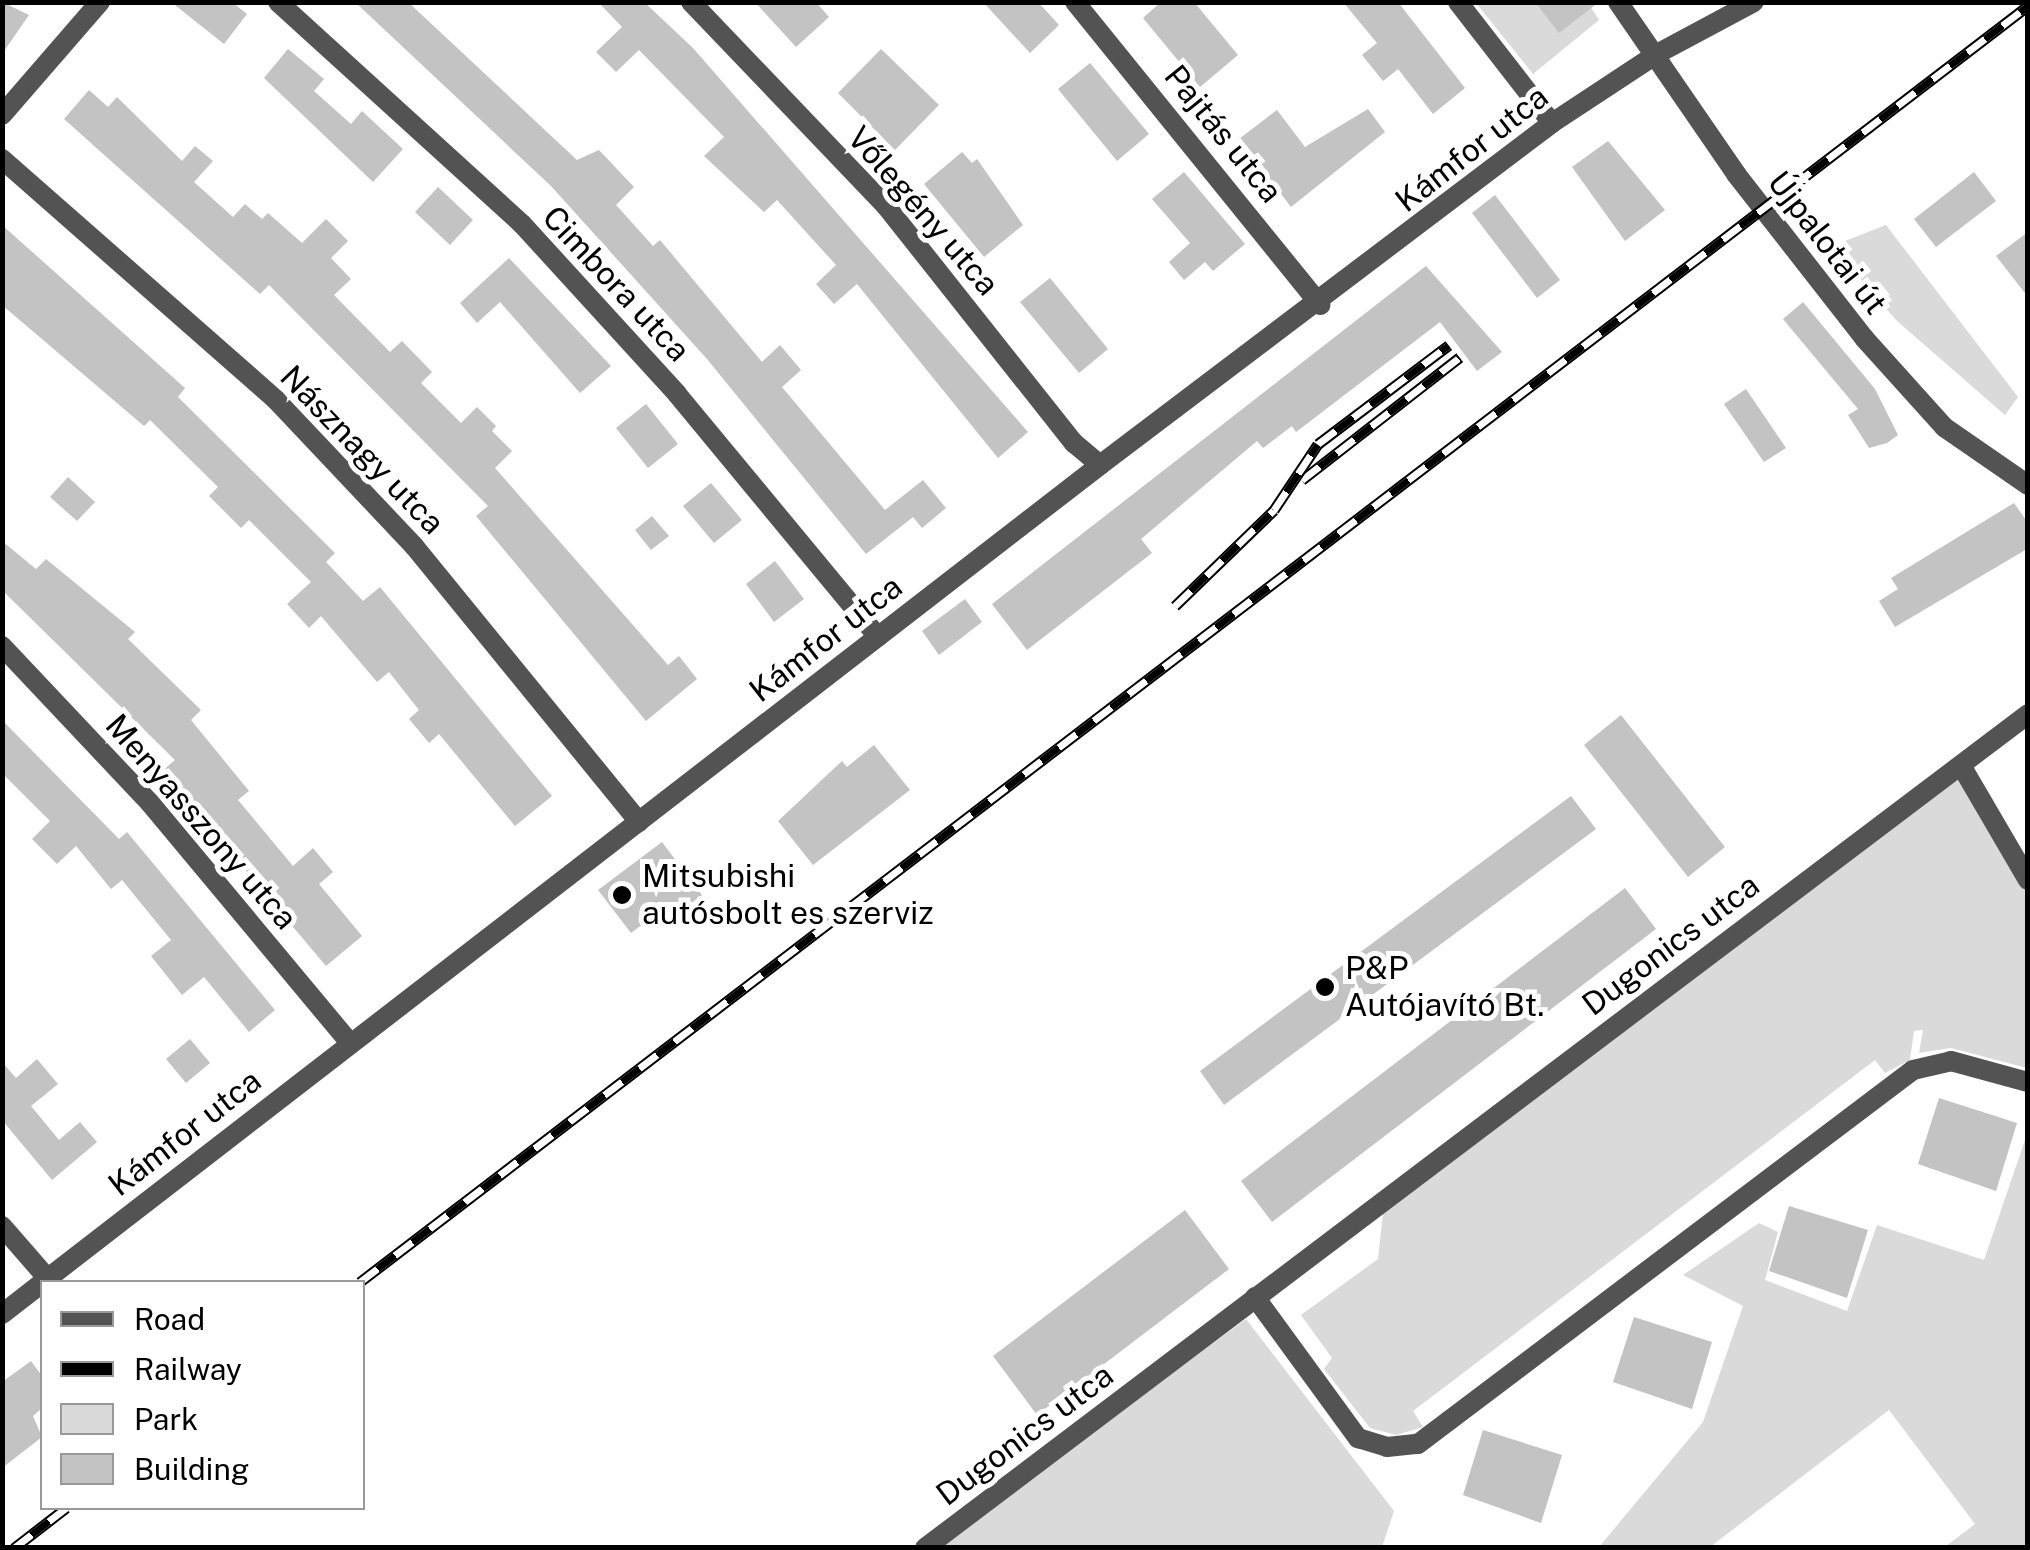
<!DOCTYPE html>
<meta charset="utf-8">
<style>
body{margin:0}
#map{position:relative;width:2030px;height:1550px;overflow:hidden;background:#fff;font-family:"Public Sans",sans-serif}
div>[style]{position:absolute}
.green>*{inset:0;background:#dadada}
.building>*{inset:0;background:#c3c3c3}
.pedestrian>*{height:20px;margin:-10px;padding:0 10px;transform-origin:10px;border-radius:10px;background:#535353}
.minor>*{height:20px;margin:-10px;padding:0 10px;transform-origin:10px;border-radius:10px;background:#535353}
.tertiary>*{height:20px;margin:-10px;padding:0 10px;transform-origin:10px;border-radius:10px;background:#535353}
.rail>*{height:11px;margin-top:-5.5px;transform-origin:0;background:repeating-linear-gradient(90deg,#fff 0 22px,#000 0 44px);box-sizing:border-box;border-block:2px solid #000}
.dots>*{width:28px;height:28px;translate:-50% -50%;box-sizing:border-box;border:5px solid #fff;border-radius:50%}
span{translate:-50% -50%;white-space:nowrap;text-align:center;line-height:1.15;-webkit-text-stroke:10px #fff;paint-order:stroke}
.street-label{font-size:32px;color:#000}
.poi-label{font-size:32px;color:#000}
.left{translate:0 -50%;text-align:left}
.frame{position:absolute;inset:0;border:5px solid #000;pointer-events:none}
.legend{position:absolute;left:40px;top:1280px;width:325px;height:230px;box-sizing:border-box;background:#fff;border:2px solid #999;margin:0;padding:12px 18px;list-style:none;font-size:30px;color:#000}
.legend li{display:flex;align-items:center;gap:20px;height:50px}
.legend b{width:50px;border:2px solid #999}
</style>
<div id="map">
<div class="green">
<div style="clip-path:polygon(1476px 3px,1588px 3px,1599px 20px,1533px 74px)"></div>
<div style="clip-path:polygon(1886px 225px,2018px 397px,2005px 415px,1897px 321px,1832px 246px)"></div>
<div style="clip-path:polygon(1958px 770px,2027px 888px,2027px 1068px,1951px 1048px,1919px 1053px,1923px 1030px,1914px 1031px,1910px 1060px,1885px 1073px,1875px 1060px,1413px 1411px,1423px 1427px,1396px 1435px,1370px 1428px,1324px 1369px,1332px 1358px,1301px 1315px,1378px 1259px,1385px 1195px)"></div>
<div style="clip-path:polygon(2027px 1134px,2027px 1547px,1945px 1547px,1975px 1524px,1889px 1410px,1710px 1547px,1599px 1547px,1703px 1422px,1743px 1306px,1683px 1275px,1759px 1223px,1778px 1232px,1765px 1280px,1847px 1311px,1877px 1225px,1984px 1260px)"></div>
<div style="clip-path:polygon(1246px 1319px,1394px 1511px,1382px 1547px,934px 1548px)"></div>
</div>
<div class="building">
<div style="clip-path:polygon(2px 2px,29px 15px,2px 54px)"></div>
<div style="clip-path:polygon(171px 2px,232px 2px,247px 14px,224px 44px)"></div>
<div style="clip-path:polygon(355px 2px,408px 2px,577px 160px,599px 150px,634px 187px,616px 205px,653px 246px,660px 240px,762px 362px,780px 345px,801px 370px,782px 387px,885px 510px,923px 480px,946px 508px,922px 528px,913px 517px,866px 554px,707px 359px,551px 186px)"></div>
<div style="clip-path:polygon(598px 2px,644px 2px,693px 48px,1028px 432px,998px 458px,857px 284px,834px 304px,816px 284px,836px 265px,777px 200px,764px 212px,704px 156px,724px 137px,639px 50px,616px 72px,596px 52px,622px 27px)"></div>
<div style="clip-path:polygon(755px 2px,816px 2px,829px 17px,796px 47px)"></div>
<div style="clip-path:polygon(983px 2px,1038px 2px,1059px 25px,1030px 53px)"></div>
<div style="clip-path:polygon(1161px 2px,1194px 2px,1238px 55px,1200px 87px,1143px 18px)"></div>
<div style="clip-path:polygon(1343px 2px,1398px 2px,1465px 88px,1433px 114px,1398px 69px,1383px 81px,1362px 55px,1377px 43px)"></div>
<div style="clip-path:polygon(1535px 2px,1599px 2px,1559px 33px)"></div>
<div style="clip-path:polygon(288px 49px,324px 79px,314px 91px,351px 124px,362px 111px,403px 149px,373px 182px,264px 78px)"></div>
<div style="clip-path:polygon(881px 49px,939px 105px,895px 150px,838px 93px)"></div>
<div style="clip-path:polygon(1090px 63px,1149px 134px,1117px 161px,1058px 89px)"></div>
<div style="clip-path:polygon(89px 90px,108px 107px,117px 97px,182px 161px,195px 146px,213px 161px,194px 182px,233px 217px,245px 204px,262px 219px,268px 213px,302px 243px,326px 219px,348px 241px,331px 258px,351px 279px,334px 295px,390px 352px,402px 341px,432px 372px,421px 383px,461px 423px,477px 407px,496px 426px,492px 431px,512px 451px,495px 468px,668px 665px,679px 656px,697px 679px,646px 721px,476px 516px,488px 506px,269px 285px,260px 294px,64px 119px)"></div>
<div style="clip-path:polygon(1368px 109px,1385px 132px,1291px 207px,1239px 139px,1277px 110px,1305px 147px)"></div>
<div style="clip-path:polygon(1608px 141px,1665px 210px,1625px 241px,1572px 167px)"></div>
<div style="clip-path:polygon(962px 152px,972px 163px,977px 159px,1023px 225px,984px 257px,924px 184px)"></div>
<div style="clip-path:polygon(1184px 172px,1245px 244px,1213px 271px,1205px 262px,1184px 280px,1169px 262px,1190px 243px,1152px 199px)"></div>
<div style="clip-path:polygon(1974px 172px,1996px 201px,1936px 247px,1914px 219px)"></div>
<div style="clip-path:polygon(438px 187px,473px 220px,450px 245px,415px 212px)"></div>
<div style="clip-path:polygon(1495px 195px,1560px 280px,1537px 298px,1472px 213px)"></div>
<div style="clip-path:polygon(2px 225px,185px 388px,178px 397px,335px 553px,326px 562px,363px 601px,380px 587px,552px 796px,515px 826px,439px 734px,429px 743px,409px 719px,419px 710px,389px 672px,377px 682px,321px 616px,309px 628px,287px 604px,311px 582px,249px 520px,241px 528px,209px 496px,218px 487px,150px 420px,144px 426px,2px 305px)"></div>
<div style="clip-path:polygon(2028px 232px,2028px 297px,1996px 256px)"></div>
<div style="clip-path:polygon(509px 258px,611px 366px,580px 393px,500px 302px,477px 323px,460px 303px)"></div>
<div style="clip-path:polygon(1426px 266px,1502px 352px,1477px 371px,1440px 322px,1296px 432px,1292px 426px,1263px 448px,1257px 441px,1141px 539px,1152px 553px,1027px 650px,992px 604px)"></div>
<div style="clip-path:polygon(1050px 278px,1108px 349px,1079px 373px,1020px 302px)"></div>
<div style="clip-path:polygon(1803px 302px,1875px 389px,1898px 435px,1887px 443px,1869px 448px,1848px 415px,1858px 409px,1783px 319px)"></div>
<div style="clip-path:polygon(1746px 389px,1786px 448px,1764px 462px,1724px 404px)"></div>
<div style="clip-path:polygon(646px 404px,678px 444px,648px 468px,616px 428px)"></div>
<div style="clip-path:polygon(68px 477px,95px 502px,77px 521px,50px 497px)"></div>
<div style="clip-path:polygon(711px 483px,742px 520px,714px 543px,683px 506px)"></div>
<div style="clip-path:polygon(2014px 503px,2028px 523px,2027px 549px,1895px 627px,1879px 601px,1898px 589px,1891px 578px)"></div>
<div style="clip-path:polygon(652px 516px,669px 536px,651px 550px,635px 530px)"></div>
<div style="clip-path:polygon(2px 541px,36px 569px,46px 559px,135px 632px,128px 639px,201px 710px,191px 720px,249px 791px,238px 800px,293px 866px,313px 848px,333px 872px,319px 884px,362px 936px,326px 966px,162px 771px,175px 760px,2px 590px)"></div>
<div style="clip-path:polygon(775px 561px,804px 599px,774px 622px,746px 584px)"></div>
<div style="clip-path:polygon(965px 599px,982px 622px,939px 655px,922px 631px)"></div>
<div style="clip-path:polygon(1621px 715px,1725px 847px,1688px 877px,1584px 745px)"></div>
<div style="clip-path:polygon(2px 720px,119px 839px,127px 832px,275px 1010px,249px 1032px,204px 977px,182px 995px,151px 956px,171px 940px,122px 880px,111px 889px,76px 846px,57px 864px,32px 839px,50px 821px,2px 773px)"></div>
<div style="clip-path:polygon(874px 745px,910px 790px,813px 865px,778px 821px,842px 761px,847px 767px)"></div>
<div style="clip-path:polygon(1571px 796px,1596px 829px,1224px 1105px,1200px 1071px)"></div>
<div style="clip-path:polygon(662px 842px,702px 895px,678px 913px,671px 903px,631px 933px,598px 890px)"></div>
<div style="clip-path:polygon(1625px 888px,1656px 929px,1272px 1222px,1241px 1181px)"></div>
<div style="clip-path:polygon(190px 1039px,210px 1063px,186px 1083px,166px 1059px)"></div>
<div style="clip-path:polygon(37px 1059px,58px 1084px,31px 1106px,59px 1140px,80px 1122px,97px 1142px,52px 1180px,2px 1120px,2px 1062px,16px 1078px)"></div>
<div style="clip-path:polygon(1939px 1098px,2017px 1123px,1996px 1191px,1918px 1164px)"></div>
<div style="clip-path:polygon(1789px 1206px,1868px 1230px,1847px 1298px,1769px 1271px)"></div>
<div style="clip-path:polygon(1185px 1210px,1229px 1269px,1037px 1415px,993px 1356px)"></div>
<div style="clip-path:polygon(1634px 1317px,1712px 1342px,1692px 1409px,1613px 1382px)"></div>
<div style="clip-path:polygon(31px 1361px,42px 1376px,42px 1408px,33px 1416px,42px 1437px,2px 1468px,2px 1382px)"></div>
<div style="clip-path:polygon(1483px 1430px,1562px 1455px,1541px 1523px,1463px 1495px)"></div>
</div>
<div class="pedestrian">
<div style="left:1962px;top:767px;width:131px;rotate:59.7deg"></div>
</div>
<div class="minor">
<div style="left:278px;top:2px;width:330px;rotate:42.3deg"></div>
<div style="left:522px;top:224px;width:230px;rotate:47.6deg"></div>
<div style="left:677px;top:394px;width:315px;rotate:50.4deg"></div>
<div style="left:691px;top:2px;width:282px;rotate:46.3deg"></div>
<div style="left:886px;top:206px;width:303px;rotate:51.6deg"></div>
<div style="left:1074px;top:443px;width:34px;rotate:40deg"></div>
<div style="left:1075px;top:2px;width:390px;rotate:51deg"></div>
<div style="left:1458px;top:2px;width:153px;rotate:52.2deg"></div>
<div style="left:1655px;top:55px;width:112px;rotate:-28.2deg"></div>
<div style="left:2px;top:115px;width:150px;rotate:-49.1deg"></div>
<div style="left:2px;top:159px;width:365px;rotate:41.3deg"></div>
<div style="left:276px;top:400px;width:201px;rotate:46.6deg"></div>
<div style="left:414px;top:546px;width:356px;rotate:50.8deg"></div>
<div style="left:2px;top:646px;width:216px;rotate:46.7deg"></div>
<div style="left:150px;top:803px;width:311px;rotate:50.2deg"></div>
<div style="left:2px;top:1226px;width:70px;rotate:49deg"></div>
<div style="left:1255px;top:1297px;width:175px;rotate:53.9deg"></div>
<div style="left:1358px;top:1438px;width:30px;rotate:17deg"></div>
<div style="left:1387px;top:1447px;width:31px;rotate:-6deg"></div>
<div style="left:1418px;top:1444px;width:620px;rotate:-37.07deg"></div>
<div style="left:1913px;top:1070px;width:39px;rotate:-13deg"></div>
<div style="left:1951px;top:1061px;width:80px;rotate:15.3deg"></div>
<div style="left:925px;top:1548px;width:1383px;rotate:-37.09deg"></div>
</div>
<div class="tertiary">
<div style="left:1618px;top:2px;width:209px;rotate:55.5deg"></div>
<div style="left:1736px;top:174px;width:208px;rotate:52deg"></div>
<div style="left:1864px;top:338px;width:120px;rotate:48deg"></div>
<div style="left:1944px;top:427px;width:102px;rotate:34.6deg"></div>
<div style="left:43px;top:1282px;width:1336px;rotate:-37.7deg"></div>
<div style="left:1100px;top:465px;width:567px;rotate:-37.11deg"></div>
<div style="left:1552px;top:123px;width:123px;rotate:-33.4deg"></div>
<div style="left:2px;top:1314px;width:51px;rotate:-37.8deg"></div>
</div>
<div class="rail">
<div style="left:1302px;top:480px;width:200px;rotate:-37.9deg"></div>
<div style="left:1175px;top:606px;width:138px;rotate:-44.1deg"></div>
<div style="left:1274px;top:510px;width:79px;rotate:-56.3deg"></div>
<div style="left:1318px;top:444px;width:164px;rotate:-37.1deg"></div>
<div style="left:360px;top:1282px;width:2100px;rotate:-37.42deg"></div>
<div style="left:14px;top:1548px;width:66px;rotate:-37.6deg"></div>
</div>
<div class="dots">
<div style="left:622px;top:895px;background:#000"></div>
<div style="left:1325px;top:987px;background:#000"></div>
</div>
<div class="street-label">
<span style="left:1223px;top:134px;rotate:51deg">Pajtás utca</span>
<span style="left:1472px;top:149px;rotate:-38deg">Kámfor utca</span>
<span style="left:923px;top:211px;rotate:49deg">Vőlegény utca</span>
<span style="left:1827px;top:243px;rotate:52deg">Újpalotai út</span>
<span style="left:616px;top:284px;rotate:47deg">Cimbora utca</span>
<span style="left:362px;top:450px;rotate:46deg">Násznagy utca</span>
<span style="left:826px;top:639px;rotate:-38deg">Kámfor utca</span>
<span style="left:201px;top:822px;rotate:49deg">Menyasszony utca</span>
<span style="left:1671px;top:945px;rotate:-37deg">Dugonics utca</span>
<span style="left:185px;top:1133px;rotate:-38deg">Kámfor utca</span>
<span style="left:1025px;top:1435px;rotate:-37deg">Dugonics utca</span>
</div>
<div class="poi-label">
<span class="left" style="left:642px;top:895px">Mitsubishi<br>autósbolt es szerviz</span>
<span class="left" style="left:1345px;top:987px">P&amp;P<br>Autójavító Bt.</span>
</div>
<div class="frame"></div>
<ul class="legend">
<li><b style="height:12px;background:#535353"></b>Road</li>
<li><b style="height:12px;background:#000"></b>Railway</li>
<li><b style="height:28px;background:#dadada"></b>Park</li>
<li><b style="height:28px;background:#c3c3c3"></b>Building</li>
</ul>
</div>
